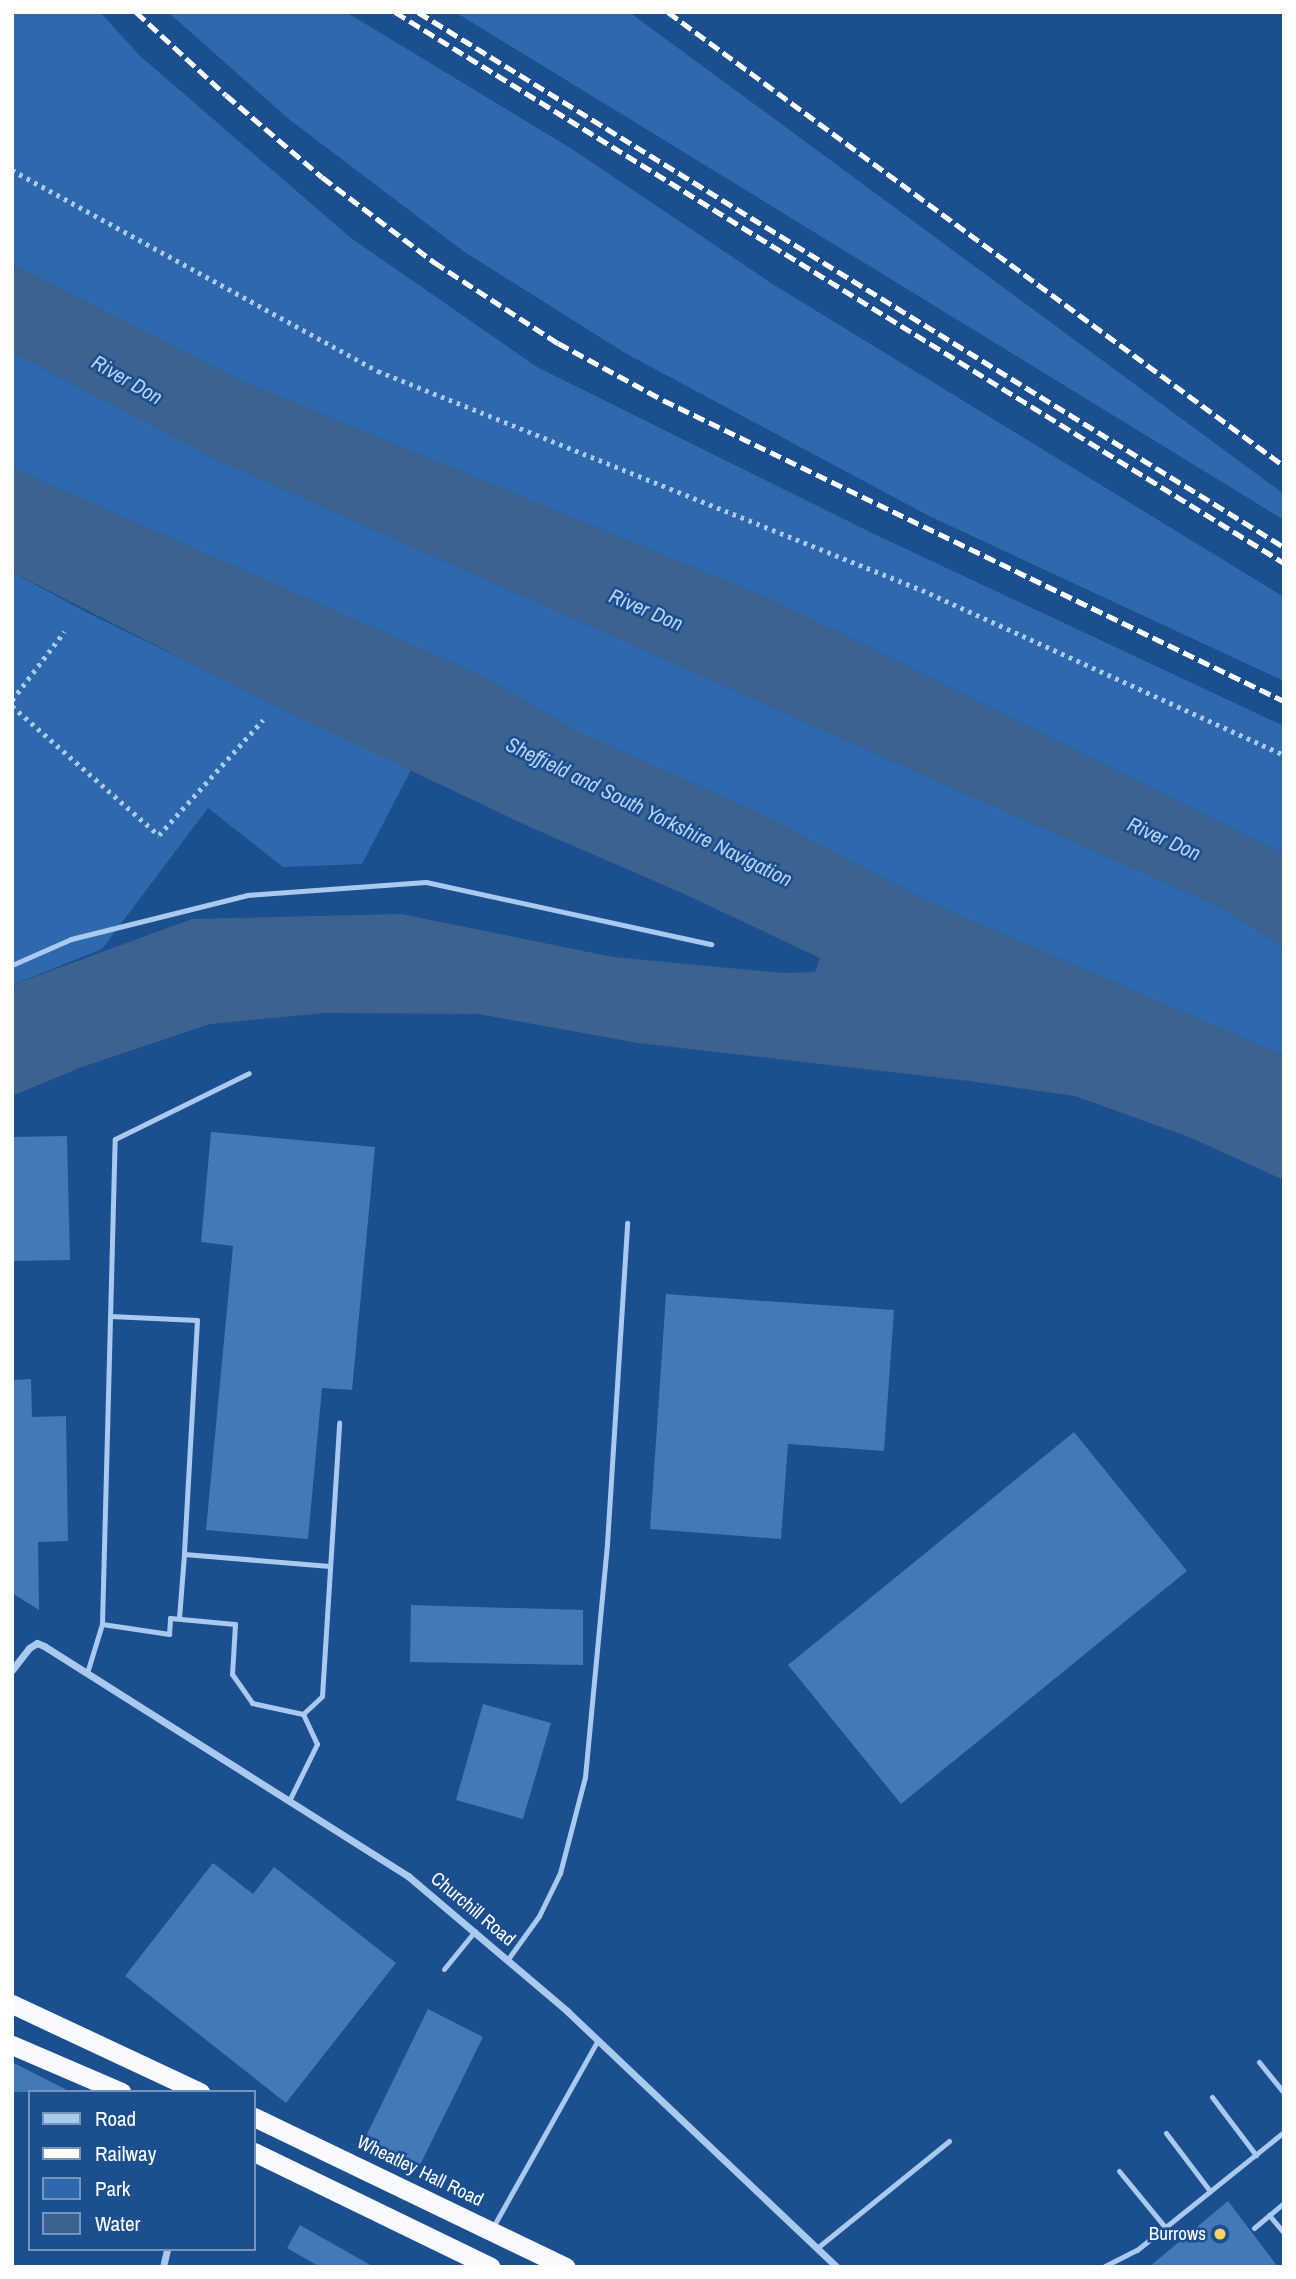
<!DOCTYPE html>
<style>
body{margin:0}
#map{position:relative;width:1296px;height:2279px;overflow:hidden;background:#1b4f8f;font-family:"Archivo Narrow",sans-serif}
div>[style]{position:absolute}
.green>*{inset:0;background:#2e69ad}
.water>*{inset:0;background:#3c6290}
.building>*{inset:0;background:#4478b7}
.path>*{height:4.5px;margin-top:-2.25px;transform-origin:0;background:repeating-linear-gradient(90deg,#a9c9ee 0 3.5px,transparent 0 8.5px)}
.service>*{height:5px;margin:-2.5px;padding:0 2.5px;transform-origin:2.5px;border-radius:2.5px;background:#a9c9ee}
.minor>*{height:7px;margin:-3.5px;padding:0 3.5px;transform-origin:3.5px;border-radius:3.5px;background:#a9c9ee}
.trunk>*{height:19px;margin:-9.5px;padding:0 9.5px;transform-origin:9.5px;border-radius:9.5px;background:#f8faff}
.rail>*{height:5px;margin-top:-2.5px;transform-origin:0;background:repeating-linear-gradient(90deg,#fff 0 12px,transparent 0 17px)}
.dots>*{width:19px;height:19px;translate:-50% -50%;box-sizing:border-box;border:4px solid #1b4f8f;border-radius:50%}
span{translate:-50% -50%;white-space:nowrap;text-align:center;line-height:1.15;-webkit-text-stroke:5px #1b4f8f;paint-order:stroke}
.street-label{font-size:19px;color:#fff}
.poi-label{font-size:19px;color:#fff}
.right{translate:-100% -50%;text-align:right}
.water-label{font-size:21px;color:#b5d3f5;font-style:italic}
.frame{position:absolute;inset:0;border:14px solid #fff;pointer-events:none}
.legend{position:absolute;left:28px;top:2090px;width:228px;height:161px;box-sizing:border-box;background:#1b4f8f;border:2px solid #7695bc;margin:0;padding:9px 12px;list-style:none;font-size:21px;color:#fff}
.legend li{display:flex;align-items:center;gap:14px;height:35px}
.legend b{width:35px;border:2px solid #7695bc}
</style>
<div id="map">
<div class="green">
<div style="clip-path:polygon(12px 12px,100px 12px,140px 56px,351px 238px,537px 367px,876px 535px,1284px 726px,1284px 854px,777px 602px,244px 382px,12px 264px)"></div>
<div style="clip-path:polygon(168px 12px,346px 12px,572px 149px,774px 285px,1284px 597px,1284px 681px,929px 516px,625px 353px,463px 251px,290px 120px)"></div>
<div style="clip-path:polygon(455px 12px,629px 12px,1284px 494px,1284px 520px)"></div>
<div style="clip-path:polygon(12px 352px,218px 460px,1220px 907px,1284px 947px,1284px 1056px,931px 903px,759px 813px,578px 732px,482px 676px,12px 468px)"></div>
<div style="clip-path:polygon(12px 572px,84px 611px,411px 770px,362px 864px,283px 867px,208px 808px,102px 949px,12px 985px)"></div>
</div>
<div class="water">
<div style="clip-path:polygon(12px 264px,244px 382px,777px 602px,1284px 854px,1284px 947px,1220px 907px,218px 460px,12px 352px)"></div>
<div style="clip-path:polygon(12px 468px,482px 676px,578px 732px,759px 813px,931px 903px,1284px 1056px,1284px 1180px,1189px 1137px,1075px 1096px,969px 1081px,638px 1043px,478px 1014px,324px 1013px,210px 1024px,79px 1068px,12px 1096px,12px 985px,192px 919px,401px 914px,613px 957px,783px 973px,815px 972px,820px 958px,682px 893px,532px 828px,287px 712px,12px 572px)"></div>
</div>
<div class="building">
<div style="clip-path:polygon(211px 1132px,375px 1147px,352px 1390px,322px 1388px,308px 1539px,206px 1530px,233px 1246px,201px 1242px)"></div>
<div style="clip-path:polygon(67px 1136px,70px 1260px,12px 1261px,12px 1137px)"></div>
<div style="clip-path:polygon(666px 1294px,894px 1310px,884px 1451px,788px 1444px,781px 1539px,650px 1529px)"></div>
<div style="clip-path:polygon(31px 1379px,32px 1417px,66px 1416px,68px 1541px,38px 1542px,39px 1610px,12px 1593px,12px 1380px)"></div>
<div style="clip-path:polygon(1074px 1432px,1187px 1571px,901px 1804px,788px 1665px)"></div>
<div style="clip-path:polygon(411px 1605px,583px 1610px,583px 1665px,410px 1662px)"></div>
<div style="clip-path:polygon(483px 1704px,551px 1723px,523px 1819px,456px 1800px)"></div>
<div style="clip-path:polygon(213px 1863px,253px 1894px,274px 1867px,396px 1963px,286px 2103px,125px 1976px)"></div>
<div style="clip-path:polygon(428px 2009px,483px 2037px,420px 2165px,365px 2138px)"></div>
<div style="clip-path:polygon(12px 2062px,71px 2092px,12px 2092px)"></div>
<div style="clip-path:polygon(1228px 2201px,1278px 2267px,1149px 2267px)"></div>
<div style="clip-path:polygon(300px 2225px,319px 2236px,374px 2267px,320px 2267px,287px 2248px)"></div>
</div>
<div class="path">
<div style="left:12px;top:170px;width:418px;rotate:28.8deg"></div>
<div style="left:378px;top:371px;width:586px;rotate:21.93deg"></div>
<div style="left:922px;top:590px;width:398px;rotate:24.5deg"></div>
<div style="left:12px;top:700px;width:86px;rotate:-52.6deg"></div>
<div style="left:12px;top:706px;width:196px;rotate:41.3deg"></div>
<div style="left:159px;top:835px;width:155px;rotate:-47.9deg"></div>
</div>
<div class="service">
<div style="left:12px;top:965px;width:64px;rotate:-23.8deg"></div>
<div style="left:71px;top:939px;width:181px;rotate:-14deg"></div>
<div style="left:247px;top:895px;width:179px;rotate:-4.2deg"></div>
<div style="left:426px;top:882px;width:292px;rotate:12.3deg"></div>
<div style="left:110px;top:1316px;width:87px;rotate:2.6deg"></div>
<div style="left:197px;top:1320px;width:234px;rotate:93.2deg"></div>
<div style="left:184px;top:1554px;width:146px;rotate:4.7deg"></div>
<div style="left:179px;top:1618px;width:64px;rotate:-85.5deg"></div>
<div style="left:102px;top:1624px;width:68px;rotate:8.5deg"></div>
<div style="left:169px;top:1634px;width:16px;rotate:-86deg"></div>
<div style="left:170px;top:1618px;width:65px;rotate:5.3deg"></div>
<div style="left:235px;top:1624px;width:50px;rotate:93.4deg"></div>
<div style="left:232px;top:1674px;width:35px;rotate:55deg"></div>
<div style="left:252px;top:1703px;width:52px;rotate:12.2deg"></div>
<div style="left:303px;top:1714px;width:33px;rotate:65deg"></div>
<div style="left:317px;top:1744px;width:64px;rotate:116.2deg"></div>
<div style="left:87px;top:1673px;width:51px;rotate:-73deg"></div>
<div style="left:102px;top:1624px;width:485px;rotate:-88.5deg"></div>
<div style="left:115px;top:1139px;width:149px;rotate:-26.2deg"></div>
<div style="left:303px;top:1714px;width:26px;rotate:-43deg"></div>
<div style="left:322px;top:1696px;width:274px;rotate:-86.4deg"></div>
<div style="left:508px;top:1959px;width:53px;rotate:-54.2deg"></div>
<div style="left:539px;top:1916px;width:48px;rotate:-64deg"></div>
<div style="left:560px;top:1873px;width:99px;rotate:-75.4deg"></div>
<div style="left:585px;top:1777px;width:234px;rotate:-84.6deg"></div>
<div style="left:607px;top:1544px;width:322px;rotate:-86.4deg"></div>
<div style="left:444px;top:1969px;width:49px;rotate:-50.8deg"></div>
<div style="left:1259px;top:2062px;width:40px;rotate:51deg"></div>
<div style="left:1212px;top:2097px;width:73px;rotate:52.8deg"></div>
<div style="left:1166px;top:2133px;width:73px;rotate:52.8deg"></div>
<div style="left:1119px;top:2171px;width:72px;rotate:50.6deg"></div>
<div style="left:1269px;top:2215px;width:23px;rotate:50deg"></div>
<div style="left:493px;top:2227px;width:214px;rotate:-60.7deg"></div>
<div style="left:1254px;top:2228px;width:39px;rotate:-40deg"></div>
<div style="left:817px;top:2248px;width:170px;rotate:-39deg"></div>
<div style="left:1103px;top:2267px;width:38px;rotate:-27deg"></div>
<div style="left:1137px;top:2250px;width:189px;rotate:-38.8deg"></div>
</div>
<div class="minor">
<div style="left:12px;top:1670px;width:28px;rotate:-52deg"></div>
<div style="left:29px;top:1648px;width:9px;rotate:-32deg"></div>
<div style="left:37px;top:1643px;width:8px;rotate:23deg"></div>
<div style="left:44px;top:1646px;width:431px;rotate:32.3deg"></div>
<div style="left:408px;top:1876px;width:209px;rotate:40.3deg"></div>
<div style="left:567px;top:2011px;width:372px;rotate:43.5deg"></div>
<div style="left:163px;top:2267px;width:18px;rotate:-77deg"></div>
</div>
<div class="trunk">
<div style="left:12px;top:2004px;width:208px;rotate:25.1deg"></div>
<div style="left:12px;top:2045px;width:119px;rotate:23.3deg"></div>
<div style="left:254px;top:2117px;width:346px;rotate:25.7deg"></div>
<div style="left:254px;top:2152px;width:263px;rotate:25.9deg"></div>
</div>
<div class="rail">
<div style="left:136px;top:12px;width:122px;rotate:42.7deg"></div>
<div style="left:226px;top:95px;width:126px;rotate:40.5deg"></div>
<div style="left:322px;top:177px;width:141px;rotate:37.2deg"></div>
<div style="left:434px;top:262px;width:148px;rotate:33.2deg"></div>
<div style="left:558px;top:343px;width:119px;rotate:28.5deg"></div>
<div style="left:663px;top:400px;width:690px;rotate:25.86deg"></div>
<div style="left:395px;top:12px;width:1046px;rotate:31.79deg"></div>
<div style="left:418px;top:12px;width:1018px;rotate:31.71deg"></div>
<div style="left:668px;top:12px;width:765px;rotate:36.39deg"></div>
</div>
<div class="dots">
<div style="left:1220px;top:2234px;background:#ffd166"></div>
</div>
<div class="street-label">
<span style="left:473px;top:1909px;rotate:40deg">Churchill Road</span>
<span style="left:420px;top:2171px;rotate:26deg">Wheatley Hall Road</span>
</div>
<div class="poi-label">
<span class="right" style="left:1206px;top:2234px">Burrows</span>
</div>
<div class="water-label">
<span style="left:127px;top:380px;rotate:30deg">River Don</span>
<span style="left:646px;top:610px;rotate:23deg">River Don</span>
<span style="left:649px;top:812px;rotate:26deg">Sheffield and South Yorkshire Navigation</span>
<span style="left:1164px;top:839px;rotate:24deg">River Don</span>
</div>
<div class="frame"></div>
<ul class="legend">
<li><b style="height:9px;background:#a9c9ee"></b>Road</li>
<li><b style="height:9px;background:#fff"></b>Railway</li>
<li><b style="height:19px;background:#2e69ad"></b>Park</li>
<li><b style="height:19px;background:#3c6290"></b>Water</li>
</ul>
</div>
